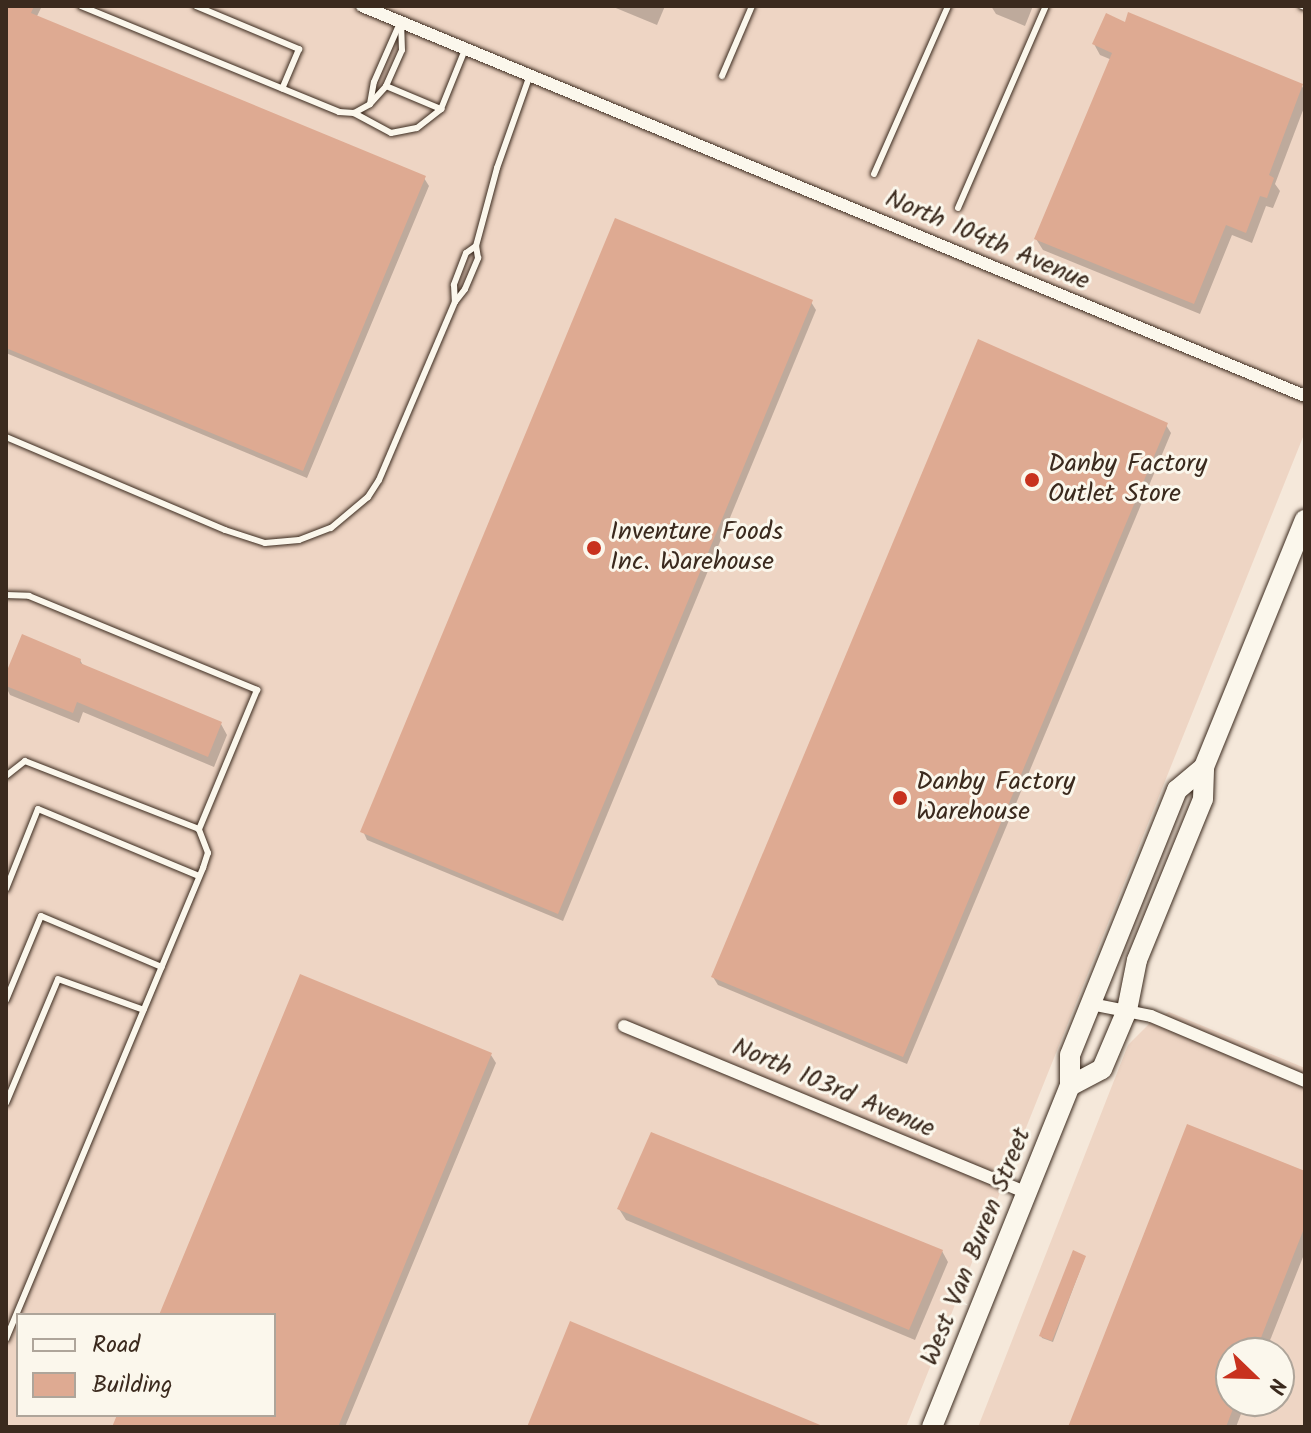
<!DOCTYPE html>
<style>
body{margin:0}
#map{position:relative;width:1311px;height:1433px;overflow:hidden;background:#f5e8da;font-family:Kalam,sans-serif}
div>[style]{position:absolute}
.built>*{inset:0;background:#eed5c4}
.shadow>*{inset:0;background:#0003}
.building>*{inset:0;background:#deaa92}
.roads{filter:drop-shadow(0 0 2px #3b2a1e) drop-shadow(0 0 2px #3b2a1e)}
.lane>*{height:6px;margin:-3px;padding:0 3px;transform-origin:3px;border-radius:3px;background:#fbf7ec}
.street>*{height:12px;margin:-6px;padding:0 6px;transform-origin:6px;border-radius:6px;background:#fbf7ec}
.primary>*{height:20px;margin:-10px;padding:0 10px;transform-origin:10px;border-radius:10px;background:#fbf7ec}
.dots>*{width:22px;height:22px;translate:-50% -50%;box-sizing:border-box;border:4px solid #fbf7ec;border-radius:50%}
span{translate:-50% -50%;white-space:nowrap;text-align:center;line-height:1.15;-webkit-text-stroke:6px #fbf7ec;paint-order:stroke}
.street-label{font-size:26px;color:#3b2a1e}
.poi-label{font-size:26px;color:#3b2a1e}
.left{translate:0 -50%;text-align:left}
.frame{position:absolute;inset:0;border:8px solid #3b2a1e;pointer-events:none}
.legend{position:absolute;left:16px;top:1313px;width:260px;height:104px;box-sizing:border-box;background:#fbf7ec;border:2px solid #aea59a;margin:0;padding:10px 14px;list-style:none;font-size:24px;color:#3b2a1e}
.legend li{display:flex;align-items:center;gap:16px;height:40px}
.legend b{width:40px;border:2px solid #aea59a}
.north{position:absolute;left:1215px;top:1337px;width:80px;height:80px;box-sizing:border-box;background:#fbf7ec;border:2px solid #aea59a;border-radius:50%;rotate:113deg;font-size:22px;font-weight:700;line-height:32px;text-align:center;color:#3b2a1e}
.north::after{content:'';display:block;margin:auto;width:28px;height:36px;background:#c8321e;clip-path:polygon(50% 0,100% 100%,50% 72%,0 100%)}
</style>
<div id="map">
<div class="built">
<div style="clip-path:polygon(evenodd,6px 6px,1305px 6px,1305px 432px,906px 1427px,6px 1427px,6px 6px,18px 1315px,274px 1315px,274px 1415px,18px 1415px,18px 1315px)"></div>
<div style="clip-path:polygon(evenodd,1169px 1012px,1305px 1068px,1305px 1427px,978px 1427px,1128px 1045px,1154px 1019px,1169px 1012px,1231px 1353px,1279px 1353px,1279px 1401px,1231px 1401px,1231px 1353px)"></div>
</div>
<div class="shadow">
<div style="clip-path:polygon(6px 6px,42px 6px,36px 18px,424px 178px,429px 186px,307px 478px,6px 353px)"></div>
<div style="clip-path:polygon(611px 6px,665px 6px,657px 25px)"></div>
<div style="clip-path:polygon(991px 6px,1033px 6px,1025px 26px,996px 14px)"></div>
<div style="clip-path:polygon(1094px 44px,1302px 86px,1305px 92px,1305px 105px,1275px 184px,1280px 191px,1273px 208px,1266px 206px,1252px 243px,1232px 235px,1200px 314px,1043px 250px,1036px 239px,1112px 60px,1100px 55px)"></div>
<div style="clip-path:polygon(811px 302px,816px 310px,563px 921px,367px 840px,363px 831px)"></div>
<div style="clip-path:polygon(1166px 425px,1171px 433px,907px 1064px,718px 985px,713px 977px)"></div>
<div style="clip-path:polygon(80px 660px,84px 667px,221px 724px,227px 735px,214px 767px,83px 712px,79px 723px,10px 695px,6px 687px,6px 678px)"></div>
<div style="clip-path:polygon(491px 1055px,496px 1063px,345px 1427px,115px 1427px,120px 1415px,274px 1415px,274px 1315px,161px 1315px)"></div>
<div style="clip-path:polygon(1305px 1173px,1305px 1252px,1265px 1353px,1231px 1353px,1231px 1401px,1246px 1401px,1236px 1427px,1070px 1427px)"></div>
<div style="clip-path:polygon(619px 1209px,942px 1251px,948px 1262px,915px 1340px,626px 1220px)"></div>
<div style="clip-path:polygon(1085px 1257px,1053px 1342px,1042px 1338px,1041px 1336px)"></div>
</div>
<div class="building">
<div style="clip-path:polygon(6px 6px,34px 6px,31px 13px,426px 176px,303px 471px,6px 348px)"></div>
<div style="clip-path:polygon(1128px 12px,1303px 84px,1269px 175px,1274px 178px,1267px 198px,1260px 196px,1246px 233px,1226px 225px,1194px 304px,1034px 239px,1112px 53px,1092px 44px,1106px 13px,1125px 22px)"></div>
<div style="clip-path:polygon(615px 218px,813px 300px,558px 914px,360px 832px)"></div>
<div style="clip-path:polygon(978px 339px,1168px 423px,903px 1057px,711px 977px)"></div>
<div style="clip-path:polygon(22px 634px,81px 659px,80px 663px,222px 722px,208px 757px,77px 702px,73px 713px,6px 686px,6px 673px)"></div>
<div style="clip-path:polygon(300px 974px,492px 1053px,338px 1427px,112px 1427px,117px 1415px,274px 1415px,274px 1315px,159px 1315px)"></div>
<div style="clip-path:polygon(1187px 1124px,1305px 1171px,1305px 1226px,1255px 1353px,1231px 1353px,1231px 1401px,1236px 1401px,1226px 1427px,1068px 1427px)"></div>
<div style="clip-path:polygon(651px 1132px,943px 1250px,909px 1330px,617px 1209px)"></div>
<div style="clip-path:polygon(1073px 1250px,1086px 1256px,1052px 1341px,1039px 1336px)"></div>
<div style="clip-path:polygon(570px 1321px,825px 1427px,527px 1427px)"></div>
</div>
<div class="roads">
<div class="lane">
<div style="left:81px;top:6px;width:279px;rotate:22.3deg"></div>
<div style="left:339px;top:112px;width:15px;rotate:4deg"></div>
<div style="left:354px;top:113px;width:18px;rotate:-29deg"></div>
<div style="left:370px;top:104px;width:24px;rotate:-48deg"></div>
<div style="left:386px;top:86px;width:39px;rotate:-66deg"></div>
<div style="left:402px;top:50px;width:29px;rotate:-92deg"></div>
<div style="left:196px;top:6px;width:112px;rotate:22.7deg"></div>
<div style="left:299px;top:49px;width:43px;rotate:113deg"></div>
<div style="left:1302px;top:6px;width:3px;rotate:18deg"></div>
<div style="left:722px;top:76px;width:76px;rotate:-66.8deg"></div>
<div style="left:386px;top:86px;width:60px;rotate:22.7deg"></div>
<div style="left:441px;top:109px;width:67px;rotate:-68deg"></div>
<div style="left:370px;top:104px;width:22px;rotate:-80deg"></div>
<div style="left:374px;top:82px;width:62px;rotate:-66.3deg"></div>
<div style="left:354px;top:113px;width:42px;rotate:28.4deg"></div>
<div style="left:391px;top:133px;width:26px;rotate:-11deg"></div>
<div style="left:417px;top:128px;width:31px;rotate:-38deg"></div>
<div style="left:874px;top:174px;width:184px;rotate:-66.2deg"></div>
<div style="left:958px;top:208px;width:220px;rotate:-66.5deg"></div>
<div style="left:476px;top:246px;width:12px;rotate:145deg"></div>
<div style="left:466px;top:253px;width:34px;rotate:111deg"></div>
<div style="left:454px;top:285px;width:17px;rotate:87deg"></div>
<div style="left:455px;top:302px;width:16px;rotate:-52deg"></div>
<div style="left:465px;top:289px;width:34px;rotate:-67deg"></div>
<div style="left:478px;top:258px;width:12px;rotate:-99deg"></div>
<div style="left:476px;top:246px;width:81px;rotate:-74.9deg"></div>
<div style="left:497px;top:168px;width:99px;rotate:-70.5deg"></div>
<div style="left:6px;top:437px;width:238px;rotate:23deg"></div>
<div style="left:225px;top:530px;width:42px;rotate:18deg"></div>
<div style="left:265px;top:543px;width:34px;rotate:-5deg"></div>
<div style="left:299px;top:540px;width:34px;rotate:-21deg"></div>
<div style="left:331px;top:528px;width:48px;rotate:-40deg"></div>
<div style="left:368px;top:497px;width:20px;rotate:-57deg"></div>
<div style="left:379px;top:480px;width:194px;rotate:-66.9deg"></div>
<div style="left:6px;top:595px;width:23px;rotate:2deg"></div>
<div style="left:29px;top:596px;width:247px;rotate:22.4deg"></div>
<div style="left:257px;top:690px;width:151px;rotate:112.6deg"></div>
<div style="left:199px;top:829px;width:187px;rotate:-158.7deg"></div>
<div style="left:25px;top:761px;width:24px;rotate:142deg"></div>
<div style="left:6px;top:889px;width:86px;rotate:-68.2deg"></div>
<div style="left:38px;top:809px;width:174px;rotate:22.6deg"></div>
<div style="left:6px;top:1000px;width:91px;rotate:-67.4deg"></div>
<div style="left:41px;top:916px;width:131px;rotate:22.9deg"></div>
<div style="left:6px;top:1103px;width:134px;rotate:-67.2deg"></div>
<div style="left:58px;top:979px;width:91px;rotate:19.8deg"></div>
<div style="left:6px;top:1339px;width:511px;rotate:-67.3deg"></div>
<div style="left:203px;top:868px;width:16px;rotate:-72deg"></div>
<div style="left:208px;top:853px;width:26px;rotate:-111deg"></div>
</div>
<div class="street">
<div style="left:362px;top:6px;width:1020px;rotate:22.47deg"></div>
<div style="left:1091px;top:1004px;width:61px;rotate:11.3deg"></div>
<div style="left:1151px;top:1016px;width:167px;rotate:22.9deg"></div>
<div style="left:624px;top:1026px;width:434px;rotate:22.5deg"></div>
</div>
<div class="primary">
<div style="left:1070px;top:1086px;width:36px;rotate:-28deg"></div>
<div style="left:1102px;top:1069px;width:64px;rotate:-67deg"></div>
<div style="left:1127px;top:1010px;width:51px;rotate:-78.7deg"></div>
<div style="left:1137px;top:960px;width:174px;rotate:-67.7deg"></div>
<div style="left:1203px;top:799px;width:32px;rotate:-88deg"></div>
<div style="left:1204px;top:767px;width:267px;rotate:-67.8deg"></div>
<div style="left:932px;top:1427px;width:368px;rotate:-68deg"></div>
<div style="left:1070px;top:1086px;width:31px;rotate:-90deg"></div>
<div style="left:1070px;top:1055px;width:286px;rotate:-68deg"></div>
<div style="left:1177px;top:790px;width:35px;rotate:-40deg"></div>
</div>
</div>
<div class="dots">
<div style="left:1032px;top:480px;background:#c8321e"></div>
<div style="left:594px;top:548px;background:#c8321e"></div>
<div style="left:900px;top:798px;background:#c8321e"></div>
</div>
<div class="street-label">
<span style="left:987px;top:241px;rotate:23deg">North 104th Avenue</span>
<span style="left:833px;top:1089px;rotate:23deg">North 103rd Avenue</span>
<span style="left:977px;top:1247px;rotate:-68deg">West Van Buren Street</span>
</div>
<div class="poi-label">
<span class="left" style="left:1048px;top:480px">Danby Factory<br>Outlet Store</span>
<span class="left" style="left:610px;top:548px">Inventure Foods<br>Inc. Warehouse</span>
<span class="left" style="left:916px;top:798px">Danby Factory<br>Warehouse</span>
</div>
<div class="frame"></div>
<ul class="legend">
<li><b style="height:10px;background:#fbf7ec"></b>Road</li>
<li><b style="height:22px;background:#deaa92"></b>Building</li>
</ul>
<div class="north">N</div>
</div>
